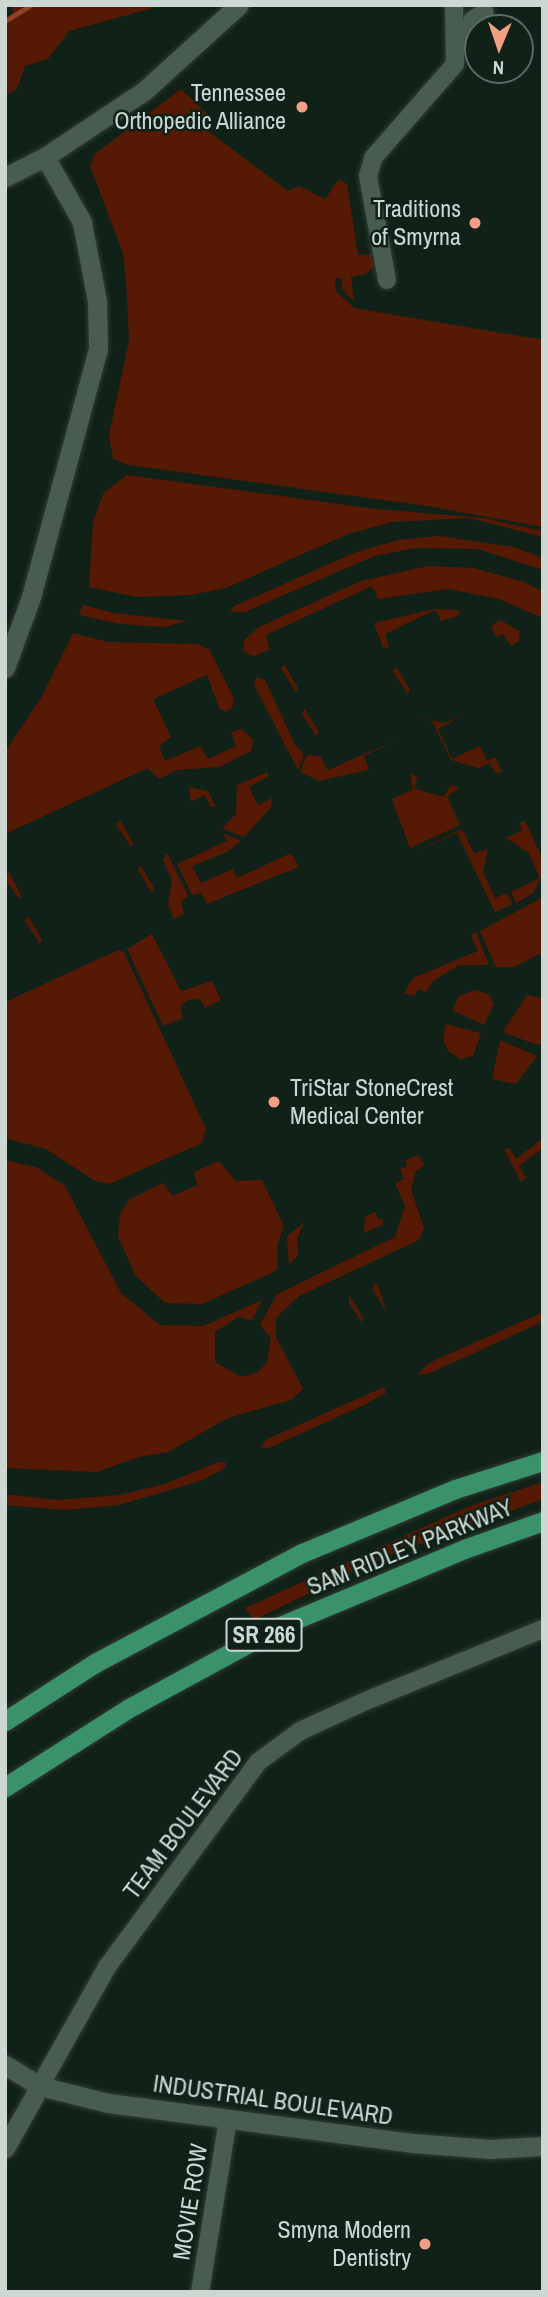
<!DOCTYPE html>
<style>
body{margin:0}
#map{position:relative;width:548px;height:2297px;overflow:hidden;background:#102218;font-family:"Archivo Narrow",sans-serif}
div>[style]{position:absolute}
.green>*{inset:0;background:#551904}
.stream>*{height:5px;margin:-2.5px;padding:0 2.5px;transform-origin:2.5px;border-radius:2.5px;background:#964125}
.roads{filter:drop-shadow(0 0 2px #313c35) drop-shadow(0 0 2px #313c35)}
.minor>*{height:18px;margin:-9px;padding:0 9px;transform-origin:9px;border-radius:9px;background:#485c50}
.tertiary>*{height:19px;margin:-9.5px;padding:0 9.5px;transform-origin:9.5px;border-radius:9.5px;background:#485c50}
.primary>*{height:19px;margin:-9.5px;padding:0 9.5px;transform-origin:9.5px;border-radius:9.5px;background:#3a926a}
.dots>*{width:19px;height:19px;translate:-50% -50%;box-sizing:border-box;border:4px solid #102218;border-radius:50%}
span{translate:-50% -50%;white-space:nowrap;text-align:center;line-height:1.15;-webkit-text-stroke:5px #102218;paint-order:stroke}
.shield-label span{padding:2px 5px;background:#102218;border:2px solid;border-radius:5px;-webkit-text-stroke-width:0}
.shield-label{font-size:23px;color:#cbd7d0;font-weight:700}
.poi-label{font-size:24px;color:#cbd7d0}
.right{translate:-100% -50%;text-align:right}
.left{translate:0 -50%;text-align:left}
.street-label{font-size:24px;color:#cbd7d0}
.frame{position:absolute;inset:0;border:7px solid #cbd7d0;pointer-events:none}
.north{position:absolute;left:464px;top:14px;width:70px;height:70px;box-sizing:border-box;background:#102218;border:2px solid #5b6a62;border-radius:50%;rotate:182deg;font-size:19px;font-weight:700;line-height:28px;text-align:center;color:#cbd7d0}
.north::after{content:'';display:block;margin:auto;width:24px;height:32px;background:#f39f84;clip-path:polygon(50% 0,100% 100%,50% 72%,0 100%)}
</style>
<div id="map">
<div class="green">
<div style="clip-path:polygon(12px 5px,164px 5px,69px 31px,48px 59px,25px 66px,17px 89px,5px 95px,5px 21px,13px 12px)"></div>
<div style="clip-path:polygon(181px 89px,212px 118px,205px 129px,288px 191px,299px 186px,325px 199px,339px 179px,347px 184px,358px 255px,371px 254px,374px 266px,366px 274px,351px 277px,354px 302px,343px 290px,341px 278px,335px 278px,336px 291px,354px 308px,543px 340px,543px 527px,427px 506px,129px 465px,113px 459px,109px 435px,129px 341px,126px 279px,123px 253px,90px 166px,95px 154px)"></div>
<div style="clip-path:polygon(127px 475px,376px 509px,483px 518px,543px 531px,543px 537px,469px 518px,392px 522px,348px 534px,226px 588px,191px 595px,137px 597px,89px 587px,93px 522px,104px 492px)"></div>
<div style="clip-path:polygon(439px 536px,514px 547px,543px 558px,543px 570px,478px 549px,415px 548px,375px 556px,245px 612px,230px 612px,234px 606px,356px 552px,398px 540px)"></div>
<div style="clip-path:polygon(428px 566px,473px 568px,521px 581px,543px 591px,543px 618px,499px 599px,448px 589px,378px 599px,372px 586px,266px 635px,269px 650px,254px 656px,244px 652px,244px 640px,259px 627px,361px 581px)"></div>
<div style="clip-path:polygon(83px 605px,115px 613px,187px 621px,165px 627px,120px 624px,79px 615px)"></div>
<div style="clip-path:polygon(434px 609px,458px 610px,460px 615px,441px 621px,435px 610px,385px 634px,389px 647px,383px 648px,374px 623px)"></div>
<div style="clip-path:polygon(500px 620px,520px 631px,519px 641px,511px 646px,503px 634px,496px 637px,491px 626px)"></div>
<div style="clip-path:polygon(73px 633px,108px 642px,198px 644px,209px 649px,233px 697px,233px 706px,226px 712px,219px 708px,207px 675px,153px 699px,171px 737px,159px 746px,165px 761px,200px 746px,208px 759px,236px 746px,231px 732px,242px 729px,253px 740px,251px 751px,219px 767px,177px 770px,159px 779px,148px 768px,5px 834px,5px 752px,41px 698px)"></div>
<div style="clip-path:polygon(284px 664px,298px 688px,296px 692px,281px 669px)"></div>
<div style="clip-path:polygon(396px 667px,410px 690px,408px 694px,393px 672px)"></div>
<div style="clip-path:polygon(257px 677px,265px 680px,295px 745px,304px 754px,298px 770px,254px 685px)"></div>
<div style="clip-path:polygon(305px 709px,319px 732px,317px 737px,302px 714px)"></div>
<div style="clip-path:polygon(466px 714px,438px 729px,452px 759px,480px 746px,487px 761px,495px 757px,502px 772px,495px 773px,490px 763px,479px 768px,451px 760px,432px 721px,410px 716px,445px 723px)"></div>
<div style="clip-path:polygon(398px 739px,364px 756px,369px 770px,319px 781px,300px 772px,307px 755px,320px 756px,328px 770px)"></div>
<div style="clip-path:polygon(268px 772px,268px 777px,249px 787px,258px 805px,272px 798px,271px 807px,244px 837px,222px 828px,236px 814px,237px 785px)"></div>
<div style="clip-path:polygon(410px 773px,417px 776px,415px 789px,419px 790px,444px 797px,450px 785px,459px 787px,447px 797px,460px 825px,410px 848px,392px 799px,413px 789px)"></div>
<div style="clip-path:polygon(189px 787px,208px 791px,216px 807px,211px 807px,205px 795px,191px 802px)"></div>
<div style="clip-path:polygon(120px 820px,133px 843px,131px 847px,116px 824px)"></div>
<div style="clip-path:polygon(525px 821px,543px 860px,543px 874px,533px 893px,516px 903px,511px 892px,540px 878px,528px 852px,506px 838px,522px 830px,519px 823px)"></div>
<div style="clip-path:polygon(462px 829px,474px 853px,488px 849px,483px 872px,495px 898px,507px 893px,513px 904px,495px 912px,457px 833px,413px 854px)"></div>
<div style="clip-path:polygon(223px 833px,241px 841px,227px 852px,192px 866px,201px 883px,233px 869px,237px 878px,291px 853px,299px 867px,207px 904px,201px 893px,192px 895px,177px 864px,227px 841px)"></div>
<div style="clip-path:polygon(167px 853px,188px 896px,181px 902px,184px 914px,174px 919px,168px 905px,172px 881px,163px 860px)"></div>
<div style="clip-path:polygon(140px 865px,154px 888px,152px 893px,138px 870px)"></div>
<div style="clip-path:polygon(9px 872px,21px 895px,19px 899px,5px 879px)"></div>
<div style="clip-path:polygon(543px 897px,543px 952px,514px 967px,496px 967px,480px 931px)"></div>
<div style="clip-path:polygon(28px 916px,42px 940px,40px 944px,25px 921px)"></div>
<div style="clip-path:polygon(476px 932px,489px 965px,459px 965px,433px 981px,426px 992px,418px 989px,415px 996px,404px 993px,413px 978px,478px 951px,471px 935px)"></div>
<div style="clip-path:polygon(152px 934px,181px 991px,212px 981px,221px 1000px,205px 1008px,200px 999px,188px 1000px,180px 1007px,183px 1018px,163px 1026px,127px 949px)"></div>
<div style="clip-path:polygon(118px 950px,124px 952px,206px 1129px,202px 1143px,109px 1184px,95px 1181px,46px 1149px,5px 1138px,5px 1002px)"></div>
<div style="clip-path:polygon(475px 990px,488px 994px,494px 1003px,484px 1025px,452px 1010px,459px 996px)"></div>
<div style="clip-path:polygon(527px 995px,543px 998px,543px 1043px,537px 1045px,503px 1032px)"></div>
<div style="clip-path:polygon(446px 1024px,481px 1033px,473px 1056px,460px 1059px,448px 1051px,443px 1039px)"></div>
<div style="clip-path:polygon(500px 1040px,537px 1056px,516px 1084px,492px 1079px)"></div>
<div style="clip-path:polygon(543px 1138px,543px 1148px,519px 1166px,526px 1178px,521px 1182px,504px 1149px,509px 1148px,516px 1159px)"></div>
<div style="clip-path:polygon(419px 1155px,424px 1165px,416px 1171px,411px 1189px,424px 1228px,419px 1240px,299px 1296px,276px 1318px,276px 1337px,303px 1389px,291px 1400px,228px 1418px,168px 1452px,139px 1457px,97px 1472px,5px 1468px,5px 1160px,38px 1168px,65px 1186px,121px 1293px,160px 1325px,203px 1326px,262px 1300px,252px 1320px,238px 1317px,215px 1332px,215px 1362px,241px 1377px,258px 1372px,267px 1362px,271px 1338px,260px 1325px,277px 1294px,395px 1237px,405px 1206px,395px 1183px,404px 1179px,400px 1169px,407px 1166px,406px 1160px)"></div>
<div style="clip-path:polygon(219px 1161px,236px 1181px,262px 1180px,284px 1226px,277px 1246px,278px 1270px,202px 1304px,165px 1303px,135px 1275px,118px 1236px,120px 1214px,130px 1199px,163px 1183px,173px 1196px,197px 1185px,194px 1172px)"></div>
<div style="clip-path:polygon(375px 1212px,379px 1220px,384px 1218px,382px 1225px,364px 1233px,365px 1217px)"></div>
<div style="clip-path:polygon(305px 1222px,297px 1238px,298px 1255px,289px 1265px,287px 1236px)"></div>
<div style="clip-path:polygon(373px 1284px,378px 1285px,387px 1312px,373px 1291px)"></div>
<div style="clip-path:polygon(349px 1295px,363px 1317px,362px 1323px,349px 1303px)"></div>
<div style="clip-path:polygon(543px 1312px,540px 1323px,428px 1374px,417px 1374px,431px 1362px)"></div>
<div style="clip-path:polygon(384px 1387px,386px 1393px,364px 1405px,269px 1448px,260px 1447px,267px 1439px)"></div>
<div style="clip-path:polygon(218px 1462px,227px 1463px,222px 1470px,200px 1481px,119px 1505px,64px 1510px,5px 1505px,5px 1494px,56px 1500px,119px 1495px,165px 1484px)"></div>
<div style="clip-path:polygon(543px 1482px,543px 1499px,379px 1559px,254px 1620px,245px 1608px,470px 1506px)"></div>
</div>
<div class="stream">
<div style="left:5px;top:21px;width:31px;rotate:-32deg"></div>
</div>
<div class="roads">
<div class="minor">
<div style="left:458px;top:46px;width:30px;rotate:-60deg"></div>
<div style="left:473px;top:20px;width:14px;rotate:-34deg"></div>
<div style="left:387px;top:280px;width:106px;rotate:-100.4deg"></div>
<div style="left:368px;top:176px;width:19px;rotate:-74deg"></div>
<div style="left:373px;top:158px;width:125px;rotate:-48.9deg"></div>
<div style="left:455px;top:64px;width:59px;rotate:-91deg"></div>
<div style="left:40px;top:2086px;width:137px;rotate:-60.6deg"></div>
<div style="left:107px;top:1967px;width:255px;rotate:-53.6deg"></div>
<div style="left:258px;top:1762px;width:52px;rotate:-36.4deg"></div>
<div style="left:300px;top:1731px;width:75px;rotate:-24.5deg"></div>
<div style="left:368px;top:1700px;width:189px;rotate:-22.1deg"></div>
<div style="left:200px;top:2292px;width:174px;rotate:-80.8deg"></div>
</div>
<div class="tertiary">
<div style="left:5px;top:177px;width:45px;rotate:-26.6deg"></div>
<div style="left:45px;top:157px;width:119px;rotate:-33.7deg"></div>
<div style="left:144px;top:91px;width:128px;rotate:-42.2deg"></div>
<div style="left:5px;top:668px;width:76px;rotate:-69.9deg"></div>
<div style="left:31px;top:597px;width:257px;rotate:-74.9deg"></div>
<div style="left:98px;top:349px;width:48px;rotate:-91.2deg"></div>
<div style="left:97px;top:301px;width:80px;rotate:-100.8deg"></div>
<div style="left:82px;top:222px;width:75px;rotate:-119.6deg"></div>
<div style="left:5px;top:2065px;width:41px;rotate:31deg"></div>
<div style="left:40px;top:2086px;width:70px;rotate:14deg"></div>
<div style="left:108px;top:2103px;width:308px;rotate:7.5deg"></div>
<div style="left:413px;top:2143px;width:77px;rotate:4.5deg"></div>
<div style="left:490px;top:2149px;width:53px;rotate:-3.2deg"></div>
<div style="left:5px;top:2148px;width:71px;rotate:-60.6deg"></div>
</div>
<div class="primary">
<div style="left:5px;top:1721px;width:107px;rotate:-32.8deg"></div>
<div style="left:95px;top:1663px;width:234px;rotate:-28deg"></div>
<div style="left:302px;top:1553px;width:166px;rotate:-22.7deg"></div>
<div style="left:455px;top:1489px;width:92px;rotate:-17.7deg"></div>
<div style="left:5px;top:1787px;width:147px;rotate:-32.5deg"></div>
<div style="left:129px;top:1708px;width:172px;rotate:-28.5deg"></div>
<div style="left:280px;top:1626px;width:199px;rotate:-22.7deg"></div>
<div style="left:464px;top:1549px;width:84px;rotate:-19.5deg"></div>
</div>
</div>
<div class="dots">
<div style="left:302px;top:107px;background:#f39f84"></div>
<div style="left:475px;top:223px;background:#f39f84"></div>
<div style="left:274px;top:1102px;background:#f39f84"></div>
<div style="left:425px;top:2244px;background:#f39f84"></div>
</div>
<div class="shield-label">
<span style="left:264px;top:1635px">SR 266</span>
</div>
<div class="poi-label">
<span class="right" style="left:286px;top:107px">Tennessee<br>Orthopedic Alliance</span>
<span class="right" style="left:461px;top:223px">Traditions<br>of Smyrna</span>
<span class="left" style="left:290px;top:1102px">TriStar StoneCrest<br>Medical Center</span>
<span class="right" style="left:411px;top:2244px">Smyna Modern<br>Dentistry</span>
</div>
<div class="street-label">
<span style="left:410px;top:1547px;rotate:-22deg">SAM RIDLEY PARKWAY</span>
<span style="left:183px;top:1824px;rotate:-53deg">TEAM BOULEVARD</span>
<span style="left:273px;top:2100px;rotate:8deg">INDUSTRIAL BOULEVARD</span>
<span style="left:190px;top:2202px;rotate:-81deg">MOVIE ROW</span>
</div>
<div class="frame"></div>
<div class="north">N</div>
</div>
